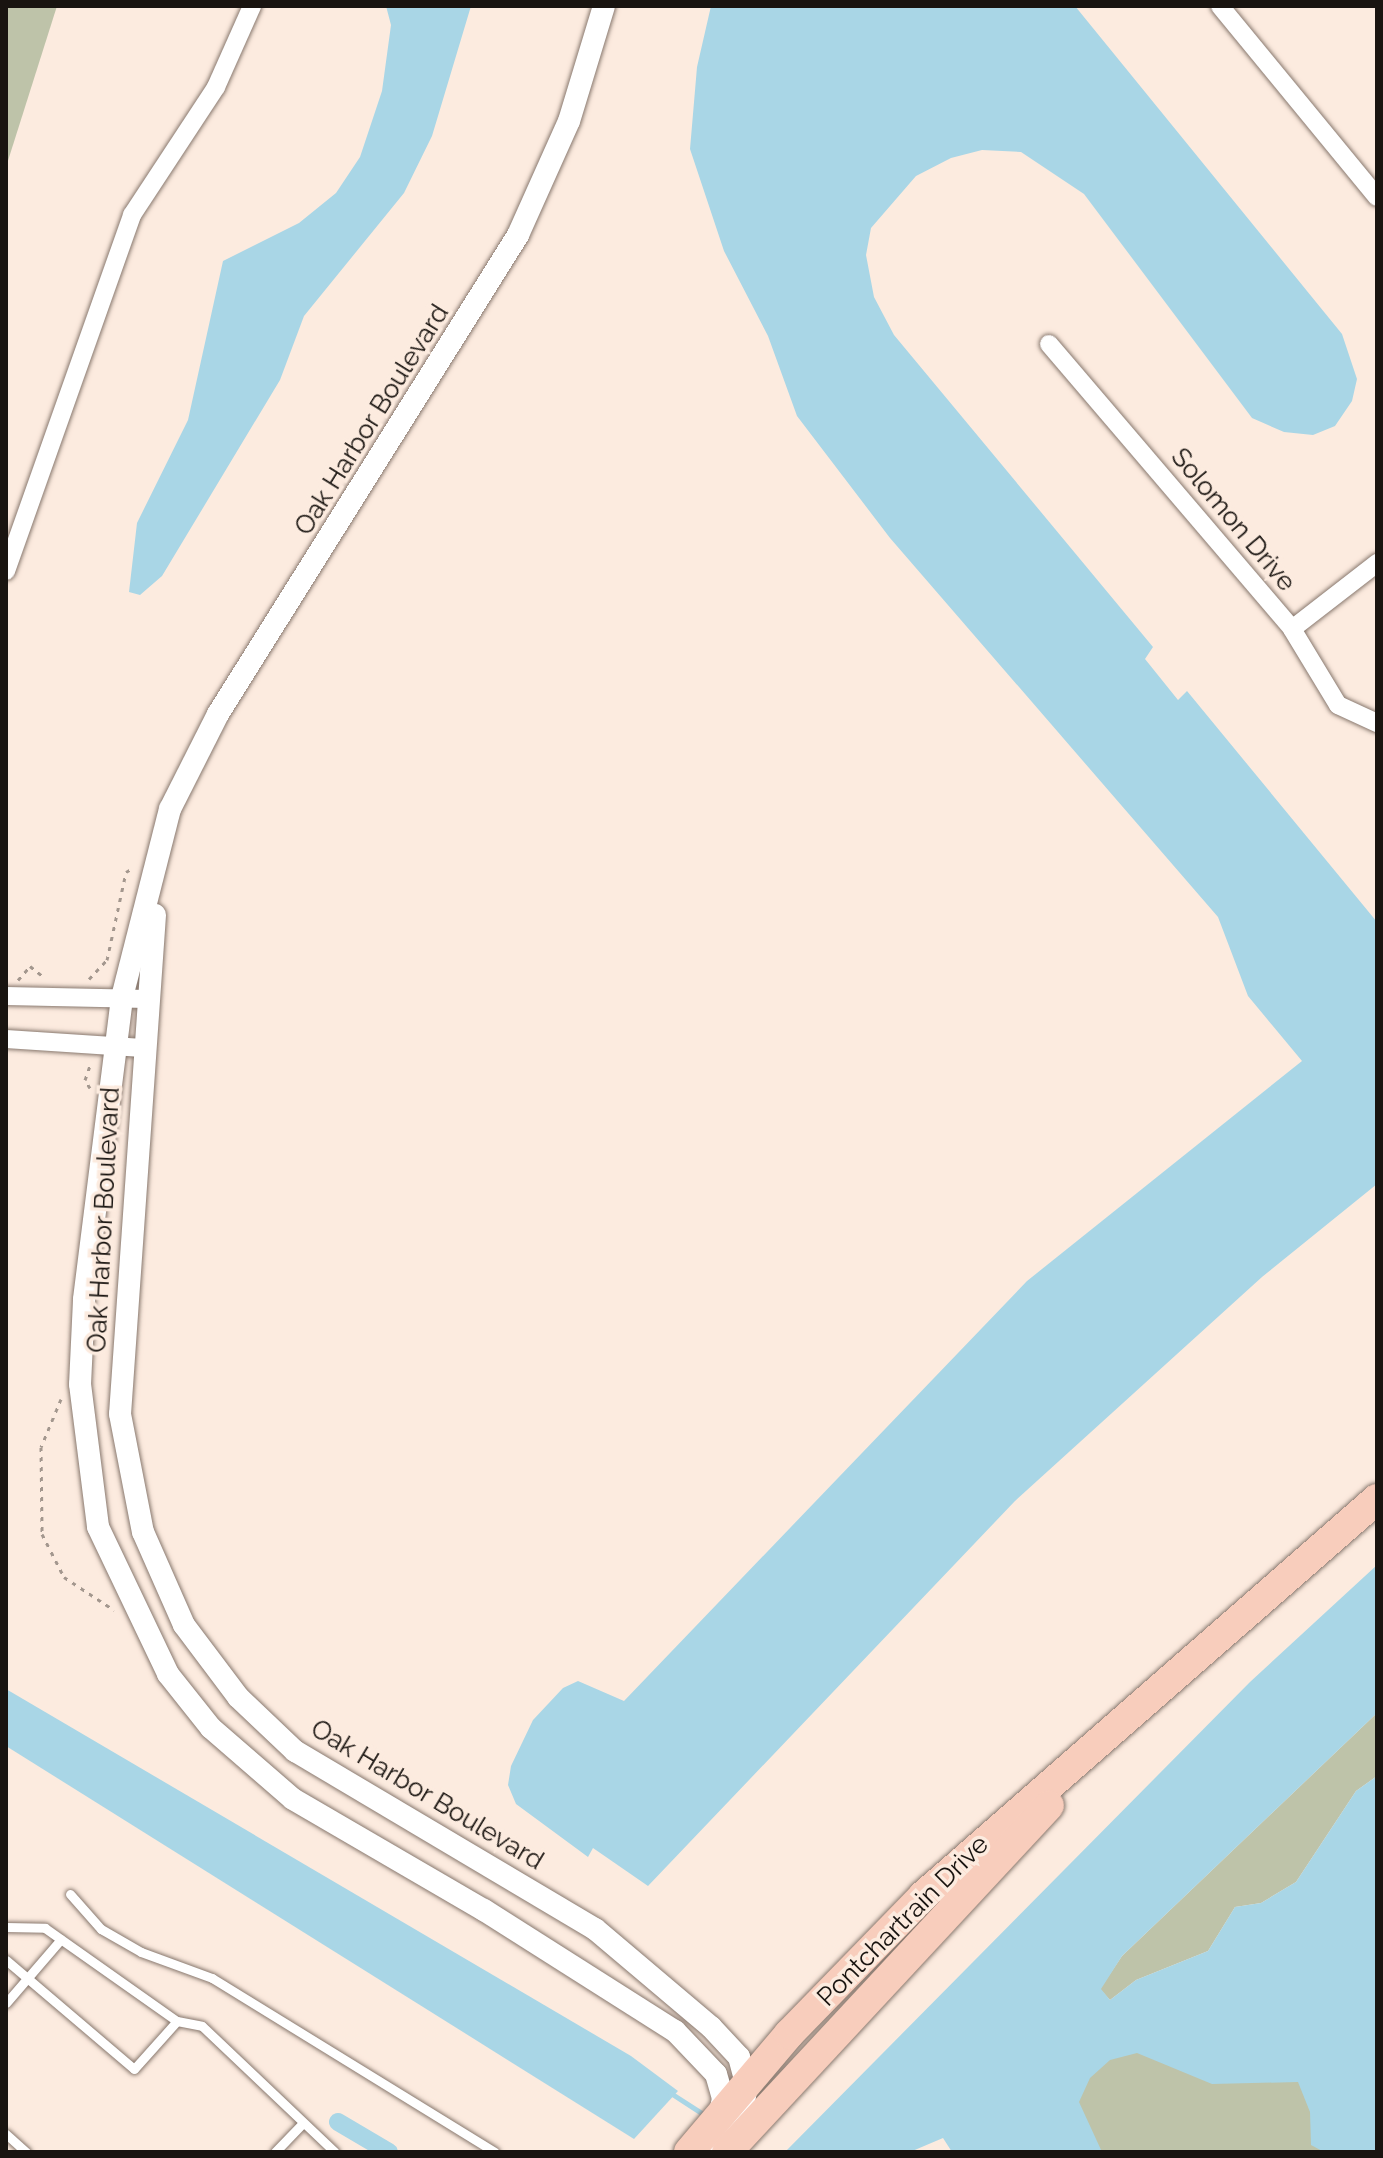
<!DOCTYPE html>
<style>
body{margin:0}
#map{position:relative;width:1383px;height:2158px;overflow:hidden;background:#fcebdf;font-family:Raleway,sans-serif}
div>[style]{position:absolute}
.green>*{inset:0;background:#bec3a9}
.water>*{inset:0;background:#a9d6e6}
.stream>*{height:5px;margin:-2.5px;padding:0 2.5px;transform-origin:2.5px;border-radius:2.5px;background:#a9d6e6}
.canal>*{height:18px;margin:-9px;padding:0 9px;transform-origin:9px;border-radius:9px;background:#a9d6e6}
.path>*{height:3px;margin-top:-1.5px;transform-origin:0;background:repeating-linear-gradient(90deg,#a3978e 0 4px,transparent 0 10px)}
.roads{filter:drop-shadow(0 0 2px #88786e) drop-shadow(0 0 2px #88786e)}
.service>*{height:9px;margin:-4.5px;padding:0 4.5px;transform-origin:4.5px;border-radius:4.5px;background:#fff}
.minor>*{height:18px;margin:-9px;padding:0 9px;transform-origin:9px;border-radius:9px;background:#fff}
.tertiary>*{height:22px;margin:-11px;padding:0 11px;transform-origin:11px;border-radius:11px;background:#fff}
.primary>*{height:30px;margin:-15px;padding:0 15px;transform-origin:15px;border-radius:15px;background:#f8cdbc}
span{translate:-50% -50%;white-space:nowrap;text-align:center;line-height:1.15;-webkit-text-stroke:7px #fcebdf;paint-order:stroke}
.street-label{font-size:26px;color:#191410}
.frame{position:absolute;inset:0;border:8px solid #191410;pointer-events:none}
</style>
<div id="map">
<div class="green">
<div style="clip-path:polygon(6px 6px,57px 6px,6px 167px)"></div>
<div style="clip-path:polygon(1377px 1713px,1377px 1776px,1356px 1791px,1296px 1882px,1261px 1903px,1235px 1907px,1208px 1951px,1136px 1980px,1110px 2000px,1100px 1989px,1122px 1956px)"></div>
<div style="clip-path:polygon(1262px 2029px,1377px 2152px,976px 2152px,1080px 2058px)"></div>
</div>
<div class="water">
<div style="clip-path:polygon(386px 6px,471px 6px,432px 136px,404px 193px,304px 316px,280px 380px,162px 576px,140px 595px,129px 592px,137px 523px,188px 420px,223px 261px,299px 223px,336px 193px,360px 157px,382px 91px,391px 25px)"></div>
<div style="clip-path:polygon(711px 6px,1075px 6px,1342px 334px,1357px 379px,1352px 401px,1335px 426px,1313px 435px,1284px 432px,1252px 418px,1084px 194px,1021px 152px,982px 150px,951px 158px,916px 176px,871px 228px,866px 255px,874px 297px,894px 335px,1153px 647px,1145px 659px,1178px 700px,1187px 691px,1377px 922px,1377px 1184px,1262px 1277px,1015px 1501px,648px 1886px,593px 1848px,588px 1857px,516px 1804px,508px 1785px,511px 1766px,533px 1720px,563px 1688px,578px 1681px,624px 1701px,1027px 1281px,1302px 1061px,1248px 996px,1218px 917px,890px 538px,797px 416px,768px 336px,724px 251px,690px 149px,697px 67px)"></div>
<div style="clip-path:polygon(1377px 1565px,1377px 1713px,1122px 1956px,1101px 1989px,1110px 2000px,1136px 1980px,1208px 1951px,1235px 1907px,1261px 1903px,1296px 1882px,1356px 1791px,1377px 1776px,1377px 2152px,1324px 2152px,1311px 2145px,1310px 2112px,1298px 2082px,1212px 2084px,1137px 2053px,1110px 2060px,1090px 2078px,1079px 2102px,1102px 2152px,952px 2152px,943px 2138px,910px 2152px,785px 2152px,1250px 1682px)"></div>
<div style="clip-path:polygon(6px 1689px,631px 2056px,678px 2091px,634px 2139px,6px 1746px)"></div>
</div>
<div class="stream">
<div style="left:669px;top:2092px;width:38px;rotate:33deg"></div>
</div>
<div class="canal">
<div style="left:338px;top:2122px;width:59px;rotate:30.5deg"></div>
</div>
<div class="path">
<div style="left:89px;top:979px;width:26px;rotate:-47deg"></div>
<div style="left:107px;top:960px;width:90px;rotate:-77.8deg"></div>
<div style="left:126px;top:872px;width:8px;rotate:-30deg"></div>
<div style="left:18px;top:980px;width:18px;rotate:-49deg"></div>
<div style="left:30px;top:966px;width:19px;rotate:39deg"></div>
<div style="left:90px;top:1088px;width:9px;rotate:-122deg"></div>
<div style="left:85px;top:1080px;width:18px;rotate:-71deg"></div>
<div style="left:61px;top:1399px;width:52px;rotate:112.6deg"></div>
<div style="left:41px;top:1447px;width:87px;rotate:89.3deg"></div>
<div style="left:42px;top:1534px;width:48px;rotate:62.9deg"></div>
<div style="left:64px;top:1577px;width:60px;rotate:33.4deg"></div>
</div>
<div class="roads">
<div class="service">
<div style="left:70px;top:1894px;width:47px;rotate:48.5deg"></div>
<div style="left:101px;top:1929px;width:46px;rotate:29.9deg"></div>
<div style="left:141px;top:1952px;width:76px;rotate:20.1deg"></div>
<div style="left:212px;top:1978px;width:332px;rotate:31.6deg"></div>
<div style="left:6px;top:1927px;width:39px;rotate:1deg"></div>
<div style="left:45px;top:1928px;width:161px;rotate:35.2deg"></div>
<div style="left:177px;top:2021px;width:25px;rotate:11deg"></div>
<div style="left:202px;top:2026px;width:183px;rotate:43.5deg"></div>
<div style="left:6px;top:1960px;width:168px;rotate:40.4deg"></div>
<div style="left:134px;top:2069px;width:64px;rotate:-48.1deg"></div>
<div style="left:6px;top:2003px;width:84px;rotate:-49.3deg"></div>
<div style="left:6px;top:2134px;width:27px;rotate:42deg"></div>
<div style="left:275px;top:2152px;width:40px;rotate:-46deg"></div>
</div>
<div class="minor">
<div style="left:1220px;top:6px;width:247px;rotate:50.6deg"></div>
<div style="left:1049px;top:344px;width:375px;rotate:49.5deg"></div>
<div style="left:1292px;top:629px;width:89px;rotate:58.8deg"></div>
<div style="left:1338px;top:705px;width:43px;rotate:24.8deg"></div>
<div style="left:6px;top:571px;width:378px;rotate:-70.5deg"></div>
<div style="left:132px;top:215px;width:153px;rotate:-56.7deg"></div>
<div style="left:216px;top:87px;width:89px;rotate:-66deg"></div>
<div style="left:1292px;top:629px;width:108px;rotate:-37.8deg"></div>
<div style="left:6px;top:996px;width:141px;rotate:1.2deg"></div>
<div style="left:6px;top:1039px;width:137px;rotate:3.8deg"></div>
</div>
<div class="tertiary">
<div style="left:604px;top:6px;width:120px;rotate:106.9deg"></div>
<div style="left:569px;top:121px;width:125px;rotate:114.1deg"></div>
<div style="left:518px;top:235px;width:565px;rotate:122.06deg"></div>
<div style="left:218px;top:714px;width:106px;rotate:116.8deg"></div>
<div style="left:170px;top:809px;width:195px;rotate:104.3deg"></div>
<div style="left:122px;top:998px;width:304px;rotate:97.2deg"></div>
<div style="left:84px;top:1300px;width:84px;rotate:92.7deg"></div>
<div style="left:80px;top:1384px;width:144px;rotate:82.8deg"></div>
<div style="left:98px;top:1527px;width:163px;rotate:64.5deg"></div>
<div style="left:168px;top:1674px;width:69px;rotate:51.5deg"></div>
<div style="left:211px;top:1728px;width:108px;rotate:40.9deg"></div>
<div style="left:293px;top:1799px;width:221px;rotate:30.2deg"></div>
<div style="left:484px;top:1910px;width:226px;rotate:32.4deg"></div>
<div style="left:675px;top:2031px;width:59px;rotate:46.4deg"></div>
<div style="left:716px;top:2074px;width:26px;rotate:74deg"></div>
<div style="left:723px;top:2099px;width:17px;rotate:103deg"></div>
<div style="left:155px;top:915px;width:500px;rotate:94.01deg"></div>
<div style="left:120px;top:1414px;width:120px;rotate:79deg"></div>
<div style="left:143px;top:1532px;width:102px;rotate:66.2deg"></div>
<div style="left:184px;top:1625px;width:90px;rotate:53.1deg"></div>
<div style="left:238px;top:1697px;width:79px;rotate:43.5deg"></div>
<div style="left:295px;top:1751px;width:349px;rotate:30.7deg"></div>
<div style="left:595px;top:1929px;width:152px;rotate:40.2deg"></div>
<div style="left:711px;top:2027px;width:41px;rotate:47deg"></div>
<div style="left:739px;top:2057px;width:30px;rotate:75deg"></div>
<div style="left:747px;top:2086px;width:32px;rotate:101deg"></div>
<div style="left:741px;top:2117px;width:47px;rotate:132.4deg"></div>
</div>
<div class="primary">
<div style="left:689px;top:2152px;width:155px;rotate:-49.7deg"></div>
<div style="left:789px;top:2034px;width:192px;rotate:-45.8deg"></div>
<div style="left:923px;top:1896px;width:603px;rotate:-41.17deg"></div>
<div style="left:727px;top:2152px;width:473px;rotate:-47.1deg"></div>
</div>
</div>
<div class="street-label">
<span style="left:372px;top:420px;rotate:-58deg">Oak Harbor Boulevard</span>
<span style="left:1233px;top:520px;rotate:50deg">Solomon Drive</span>
<span style="left:104px;top:1220px;rotate:-87deg">Oak Harbor Boulevard</span>
<span style="left:427px;top:1795px;rotate:31deg">Oak Harbor Boulevard</span>
<span style="left:903px;top:1921px;rotate:-45deg">Pontchartrain Drive</span>
</div>
<div class="frame"></div>
</div>
